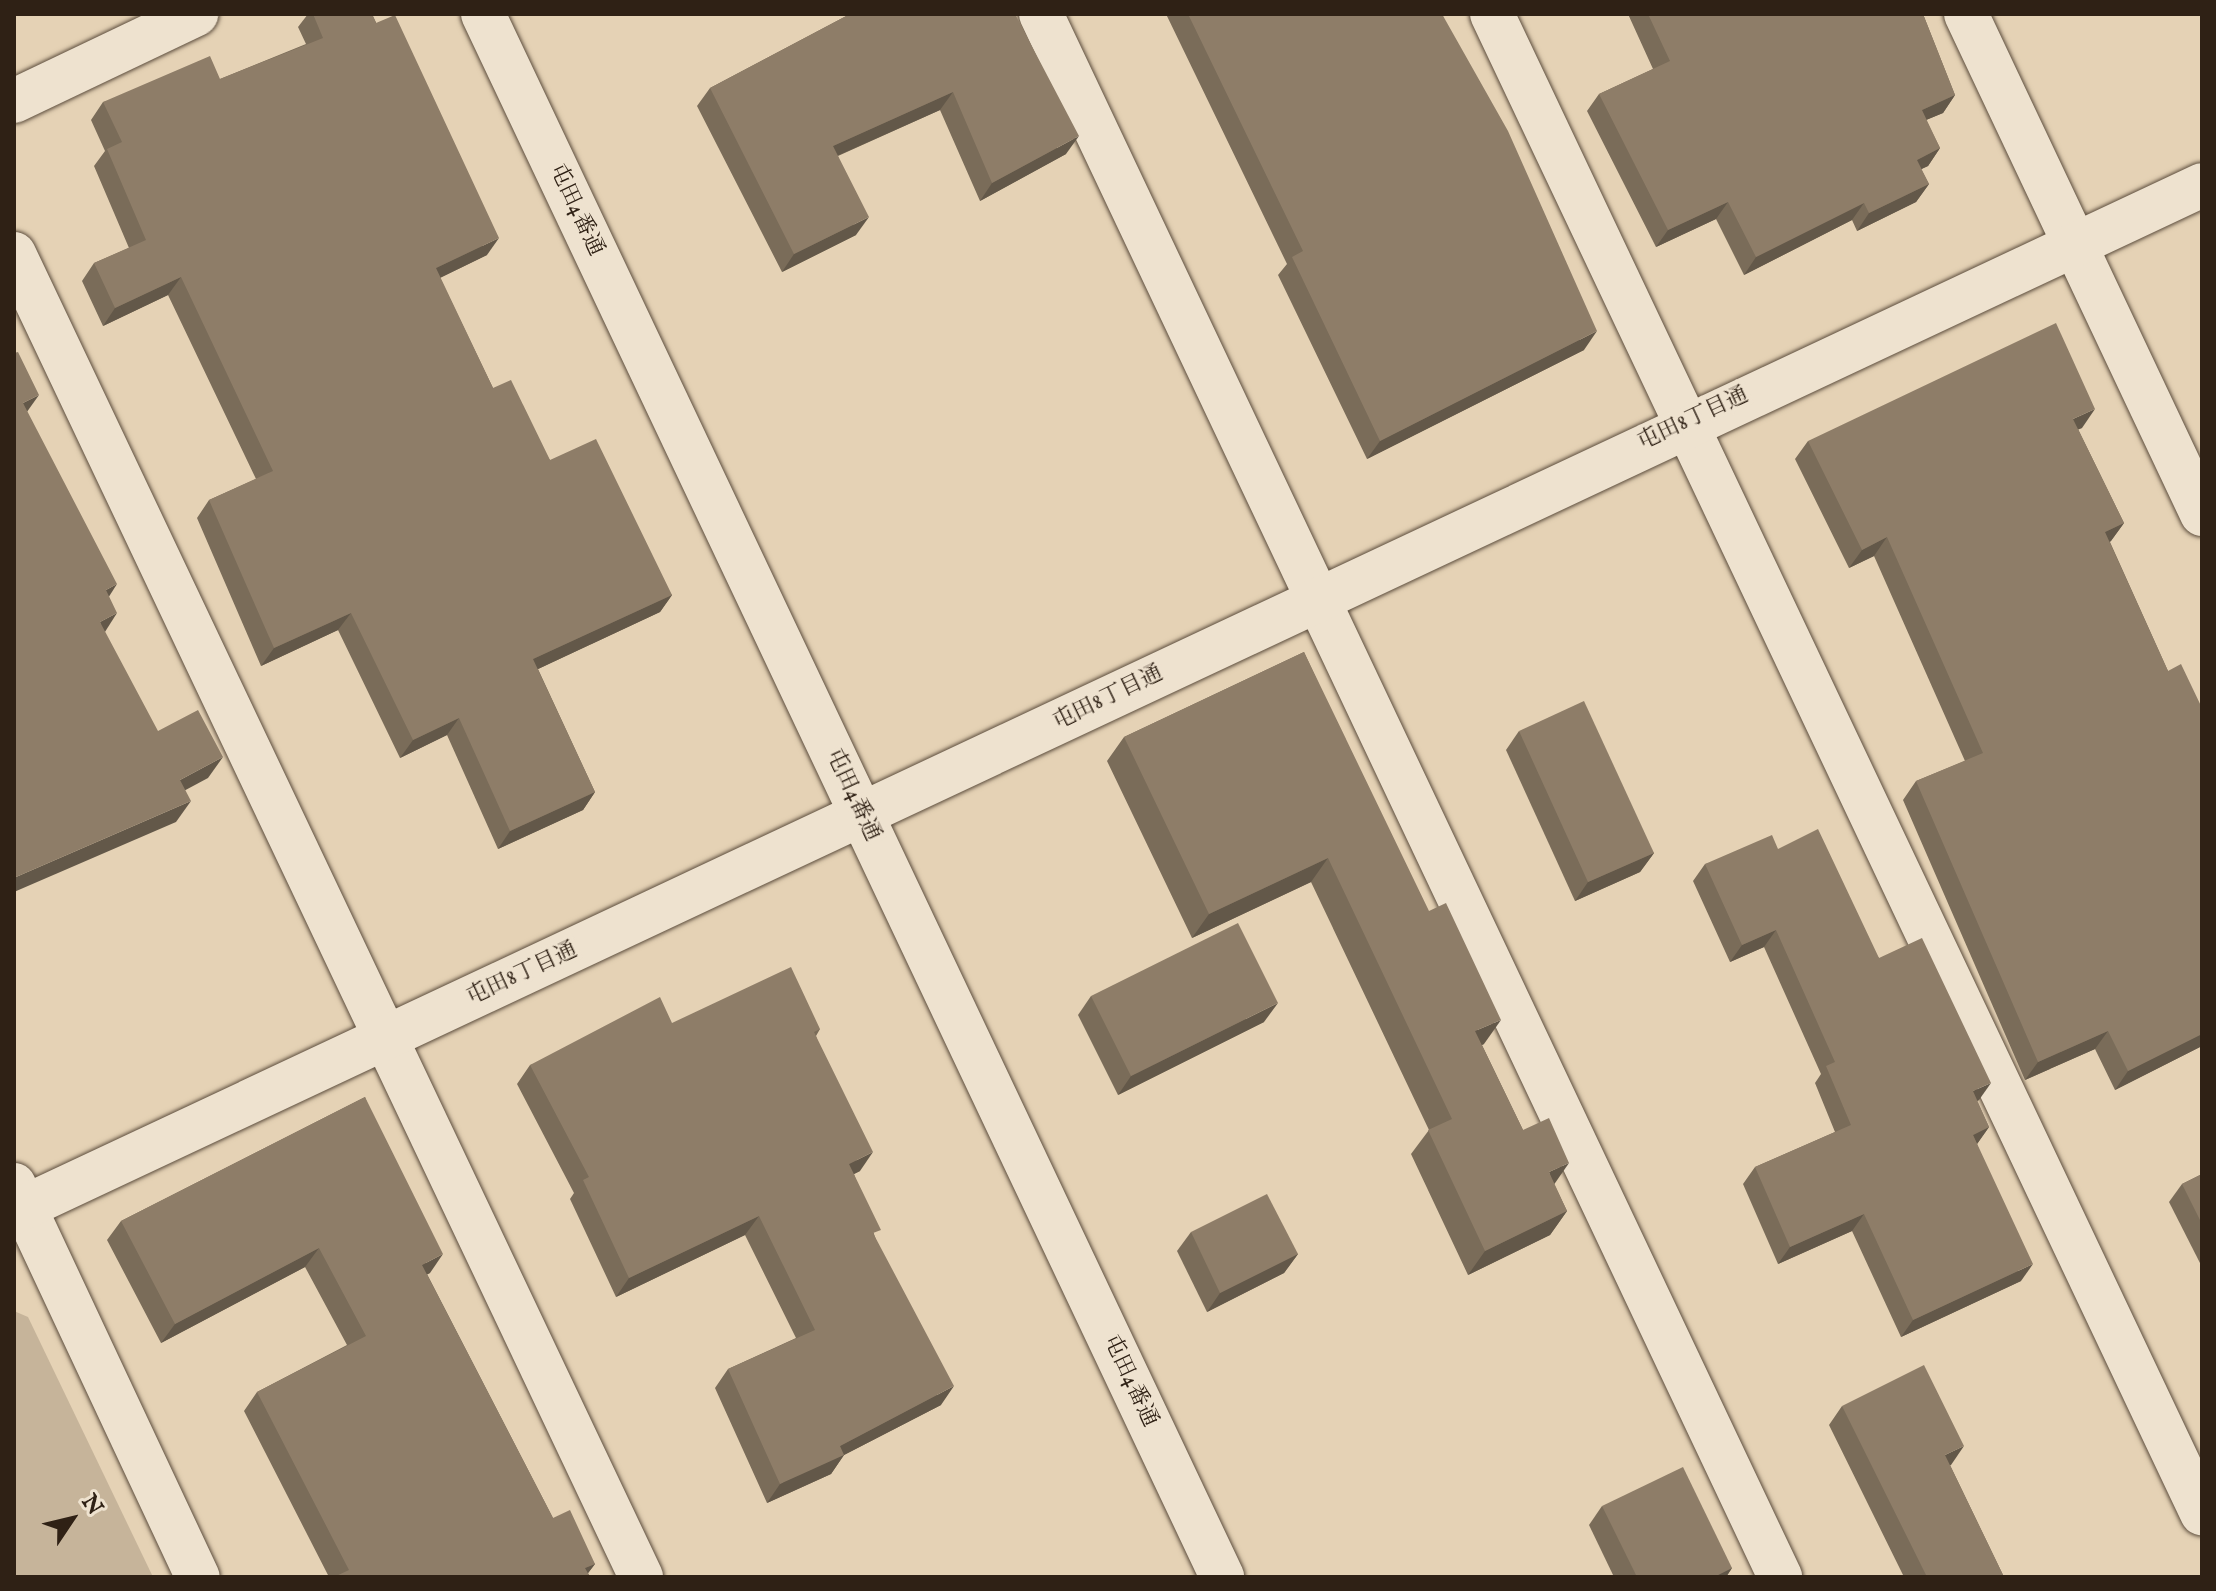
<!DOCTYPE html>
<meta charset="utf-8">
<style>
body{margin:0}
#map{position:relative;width:2216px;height:1591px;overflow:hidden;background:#e5d2b5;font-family:"IM FELL English","Noto Serif JP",serif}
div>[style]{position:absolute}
.green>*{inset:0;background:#c6b49a}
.roads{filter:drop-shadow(0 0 2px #5c4d3d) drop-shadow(0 0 2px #5c4d3d)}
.street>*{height:44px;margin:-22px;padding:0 22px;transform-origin:22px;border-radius:22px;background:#eee2cf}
.secondary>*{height:44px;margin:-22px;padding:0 22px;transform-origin:22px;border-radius:22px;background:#eee2cf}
.wall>*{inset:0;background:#7a6c59}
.shaded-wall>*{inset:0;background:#635849}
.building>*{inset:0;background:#8e7d68}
span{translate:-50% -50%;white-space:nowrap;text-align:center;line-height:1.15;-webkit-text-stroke:7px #eee2cf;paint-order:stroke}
.street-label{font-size:22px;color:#2f2115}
.frame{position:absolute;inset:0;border:16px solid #2f2115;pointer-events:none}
.north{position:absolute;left:32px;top:1479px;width:80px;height:80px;-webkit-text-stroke:6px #eee2cf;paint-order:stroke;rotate:55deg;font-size:22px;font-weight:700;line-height:32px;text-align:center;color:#2f2115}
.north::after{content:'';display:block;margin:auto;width:28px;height:36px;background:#2f2115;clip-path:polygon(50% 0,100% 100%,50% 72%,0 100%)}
</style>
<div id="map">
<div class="green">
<div style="clip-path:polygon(14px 1311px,28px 1317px,153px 1577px,14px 1577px)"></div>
</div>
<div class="roads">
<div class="street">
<div style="left:1041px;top:14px;width:1729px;rotate:64.69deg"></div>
<div style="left:1492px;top:14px;width:1659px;rotate:64.66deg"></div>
<div style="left:1966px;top:14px;width:553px;rotate:64.73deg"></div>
<div style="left:14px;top:101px;width:202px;rotate:-25.5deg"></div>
<div style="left:14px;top:254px;width:1464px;rotate:64.64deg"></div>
<div style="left:14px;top:1185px;width:433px;rotate:64.9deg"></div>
<div style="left:14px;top:1212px;width:2417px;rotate:-25.14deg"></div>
</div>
<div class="secondary">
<div style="left:483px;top:14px;width:1729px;rotate:64.69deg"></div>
</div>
</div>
<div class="wall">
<div style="clip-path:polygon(308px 14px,372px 14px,487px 255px,440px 278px,493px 388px,550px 460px,672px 595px,660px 612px,538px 669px,595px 792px,583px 810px,498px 849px,447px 735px,400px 758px,338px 630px,261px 666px,197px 518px,209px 500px,256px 479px,168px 295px,103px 326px,82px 281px,94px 263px,129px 248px,94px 166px,105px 151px,91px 120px,103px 102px,220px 79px,306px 44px,298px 27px)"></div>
<div style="clip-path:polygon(850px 14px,1066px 154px,980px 201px,940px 110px,838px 156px,856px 235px,782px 272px,697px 106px,710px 88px)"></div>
<div style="clip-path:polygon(1166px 14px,1442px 14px,1584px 350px,1367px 459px,1278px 275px,1287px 264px)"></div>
<div style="clip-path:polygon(1628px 14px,1923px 14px,1955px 95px,1943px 113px,1926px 120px,1940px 148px,1928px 166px,1921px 169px,1929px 184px,1916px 202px,1857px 231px,1852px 220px,1744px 275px,1716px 219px,1656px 247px,1587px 111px,1599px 94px,1653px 69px)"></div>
<div style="clip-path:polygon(2082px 428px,2078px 429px,2124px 523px,2110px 542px,2168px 671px,2202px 708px,2202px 1046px,2115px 1090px,2095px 1049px,2025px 1080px,1903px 800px,1916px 781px,1965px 761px,1874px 556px,1849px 568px,1795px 459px,1808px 441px)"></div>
<div style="clip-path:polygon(1304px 652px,1484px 1044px,1482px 1045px,1523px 1130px,1554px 1184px,1567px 1211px,1550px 1235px,1468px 1275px,1411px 1154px,1429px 1130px,1311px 882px,1192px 938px,1107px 761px,1124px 737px)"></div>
<div style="clip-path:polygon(1519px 731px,1654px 853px,1640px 872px,1575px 901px,1506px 750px)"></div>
<div style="clip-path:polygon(1778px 849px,1879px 958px,1979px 1100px,1977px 1101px,1989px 1127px,1977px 1144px,2021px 1281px,1901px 1337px,1852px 1231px,1778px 1264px,1743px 1184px,1755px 1167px,1835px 1132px,1815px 1083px,1821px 1074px,1764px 947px,1730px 962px,1693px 881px,1705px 864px)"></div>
<div style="clip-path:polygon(1091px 996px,1264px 1022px,1118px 1095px,1078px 1015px)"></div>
<div style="clip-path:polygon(672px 1023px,820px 1029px,816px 1036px,860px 1171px,854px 1174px,875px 1237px,941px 1405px,844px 1455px,831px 1474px,767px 1503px,715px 1388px,728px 1369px,796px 1338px,745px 1235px,616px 1297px,570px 1199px,574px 1193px,517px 1084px,530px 1065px)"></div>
<div style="clip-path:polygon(365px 1097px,430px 1273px,427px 1274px,553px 1518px,595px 1564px,588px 1573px,590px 1577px,329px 1577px,244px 1411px,257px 1392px,347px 1345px,305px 1267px,161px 1343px,107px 1240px,121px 1221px)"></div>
<div style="clip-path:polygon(2202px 1174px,2202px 1267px,2169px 1202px,2182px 1184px)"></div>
<div style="clip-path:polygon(1191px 1232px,1298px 1254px,1284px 1273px,1207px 1312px,1177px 1251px)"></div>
<div style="clip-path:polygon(1842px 1406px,1951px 1465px,1950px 1465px,2004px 1577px,1904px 1577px,1829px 1425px)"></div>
<div style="clip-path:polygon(1602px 1506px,1732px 1568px,1726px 1577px,1614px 1577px,1589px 1525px)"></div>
</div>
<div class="shaded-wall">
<div style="clip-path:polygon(953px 92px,940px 110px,821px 163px,833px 146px)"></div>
<div style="clip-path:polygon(1955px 95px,1943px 113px,1909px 127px,1922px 110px)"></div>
<div style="clip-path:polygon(1079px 136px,1066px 154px,980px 201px,992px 183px)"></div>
<div style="clip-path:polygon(1940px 148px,1928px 166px,1905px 177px,1917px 160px)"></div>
<div style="clip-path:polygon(1929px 184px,1916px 202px,1857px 231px,1869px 213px)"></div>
<div style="clip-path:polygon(1728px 202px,1716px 219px,1656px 247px,1668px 230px)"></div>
<div style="clip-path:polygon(1864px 203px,1852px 220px,1744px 275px,1756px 257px)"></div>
<div style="clip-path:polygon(869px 217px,856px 235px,782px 272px,794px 254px)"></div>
<div style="clip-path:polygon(499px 238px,487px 255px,423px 286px,436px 268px)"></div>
<div style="clip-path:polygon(181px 277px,168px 295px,103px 326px,115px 308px)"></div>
<div style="clip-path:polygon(1597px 331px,1584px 350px,1367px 459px,1380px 441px)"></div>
<div style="clip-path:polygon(39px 395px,24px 416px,23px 403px)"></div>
<div style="clip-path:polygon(2095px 409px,2082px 428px,2060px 437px,2073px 419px)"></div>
<div style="clip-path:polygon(2124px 523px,2111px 541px,2092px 550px,2105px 532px)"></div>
<div style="clip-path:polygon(1887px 537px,1874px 556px,1849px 568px,1862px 550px)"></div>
<div style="clip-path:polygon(117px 584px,103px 606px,106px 590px)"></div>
<div style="clip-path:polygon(672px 595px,660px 612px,521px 677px,533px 659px)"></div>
<div style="clip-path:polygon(117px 613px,103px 635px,100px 622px)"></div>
<div style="clip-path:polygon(351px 613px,338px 630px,261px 666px,274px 648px)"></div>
<div style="clip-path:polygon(459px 718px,447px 735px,400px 758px,413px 740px)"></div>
<div style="clip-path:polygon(223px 757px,208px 778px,165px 801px,180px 780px)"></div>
<div style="clip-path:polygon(595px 792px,583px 810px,498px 849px,510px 831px)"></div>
<div style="clip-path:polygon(191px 801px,176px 822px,14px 892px,14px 879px,16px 877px)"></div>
<div style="clip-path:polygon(1654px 853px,1640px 872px,1575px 901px,1588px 882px)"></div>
<div style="clip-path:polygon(1328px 858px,1311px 882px,1192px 938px,1209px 914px)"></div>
<div style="clip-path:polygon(1776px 930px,1764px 947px,1730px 962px,1742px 945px)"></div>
<div style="clip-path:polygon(1278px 1003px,1264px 1022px,1118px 1095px,1131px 1076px)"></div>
<div style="clip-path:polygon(1501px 1020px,1484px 1044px,1458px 1055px,1475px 1031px)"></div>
<div style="clip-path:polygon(2108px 1031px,2095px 1049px,2025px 1080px,2038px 1062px)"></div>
<div style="clip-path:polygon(2202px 1034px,2202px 1046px,2115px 1090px,2128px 1071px)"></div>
<div style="clip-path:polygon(1991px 1083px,1979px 1100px,1961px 1108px,1973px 1091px)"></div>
<div style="clip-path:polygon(1989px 1127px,1977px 1144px,1973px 1135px)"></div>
<div style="clip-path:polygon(873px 1152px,860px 1171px,836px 1183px,849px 1164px)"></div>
<div style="clip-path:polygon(1569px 1163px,1553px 1186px,1549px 1172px)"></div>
<div style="clip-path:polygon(1567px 1211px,1550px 1235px,1468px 1275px,1485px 1251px)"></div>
<div style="clip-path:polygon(1864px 1214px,1852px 1231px,1778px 1264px,1790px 1247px)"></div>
<div style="clip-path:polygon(759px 1216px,745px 1235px,616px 1297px,629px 1278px)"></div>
<div style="clip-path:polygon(319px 1248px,305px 1267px,161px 1343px,175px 1324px)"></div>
<div style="clip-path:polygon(443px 1254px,430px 1273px,409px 1284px,422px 1265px)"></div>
<div style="clip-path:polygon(1298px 1254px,1284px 1273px,1207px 1312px,1220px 1293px)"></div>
<div style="clip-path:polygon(2033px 1264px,2021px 1281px,1901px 1337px,1913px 1320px)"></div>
<div style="clip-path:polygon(954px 1386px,941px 1405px,844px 1455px,831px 1474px,767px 1503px,780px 1484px,840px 1446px)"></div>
<div style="clip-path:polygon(1964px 1446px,1951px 1465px,1932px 1474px,1945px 1455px)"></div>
<div style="clip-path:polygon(595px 1564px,585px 1577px,585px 1568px)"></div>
<div style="clip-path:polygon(1732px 1568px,1726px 1577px,1714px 1577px)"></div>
</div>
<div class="building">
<div style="clip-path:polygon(313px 14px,372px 14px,376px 23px,395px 15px,499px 238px,436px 268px,493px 388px,511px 380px,550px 460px,596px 439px,672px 595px,533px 659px,595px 792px,510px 831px,459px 718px,413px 740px,351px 613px,274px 648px,209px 500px,273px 471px,181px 277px,115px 308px,94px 263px,146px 240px,107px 149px,122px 142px,103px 102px,210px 56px,220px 79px,323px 38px)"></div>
<div style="clip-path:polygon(850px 14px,1015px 14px,1079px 136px,992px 183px,953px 92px,833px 146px,869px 217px,794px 254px,710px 88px)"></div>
<div style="clip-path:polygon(1188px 14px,1442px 14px,1508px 131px,1597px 331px,1380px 441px,1292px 257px,1303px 251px)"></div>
<div style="clip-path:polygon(1648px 14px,1923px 14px,1955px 95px,1922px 110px,1940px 148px,1917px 160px,1929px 184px,1869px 213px,1864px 203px,1756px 257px,1728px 202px,1668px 230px,1599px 94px,1670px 61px)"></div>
<div style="clip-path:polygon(2056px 323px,2095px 409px,2073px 419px,2124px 523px,2105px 532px,2168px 671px,2181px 664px,2202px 708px,2202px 1034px,2128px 1071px,2108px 1031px,2038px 1062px,1916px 781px,1983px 753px,1887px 537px,1862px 550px,1808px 441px)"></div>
<div style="clip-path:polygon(18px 352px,39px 395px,23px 403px,117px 584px,106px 590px,117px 613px,100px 622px,158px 731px,198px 710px,223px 757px,180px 780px,191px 801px,16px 877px,14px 873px,14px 353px)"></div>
<div style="clip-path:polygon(1304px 652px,1429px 911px,1446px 903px,1501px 1020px,1475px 1031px,1523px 1130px,1549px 1118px,1569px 1163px,1549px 1172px,1567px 1211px,1485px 1251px,1428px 1130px,1452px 1119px,1328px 858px,1209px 914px,1124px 737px)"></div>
<div style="clip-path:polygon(1584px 701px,1654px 853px,1588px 882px,1519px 731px)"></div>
<div style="clip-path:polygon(1818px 829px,1879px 958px,1922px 938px,1991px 1083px,1973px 1091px,1989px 1127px,1973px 1135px,2033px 1264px,1913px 1320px,1864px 1214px,1790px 1247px,1755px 1167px,1851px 1125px,1826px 1066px,1835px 1062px,1776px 930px,1742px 945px,1705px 864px,1772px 835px,1778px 849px)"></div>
<div style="clip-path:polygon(1238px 923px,1278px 1003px,1131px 1076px,1091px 996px)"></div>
<div style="clip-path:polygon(791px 967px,820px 1029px,814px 1032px,873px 1152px,849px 1164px,881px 1230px,873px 1233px,954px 1386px,840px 1446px,844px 1455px,780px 1484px,728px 1369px,815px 1330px,759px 1216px,629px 1278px,583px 1180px,589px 1177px,530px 1065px,660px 997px,672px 1023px)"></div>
<div style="clip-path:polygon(365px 1097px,443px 1254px,422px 1265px,553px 1518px,570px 1510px,595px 1564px,585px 1568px,590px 1577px,334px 1577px,349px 1570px,257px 1392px,366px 1336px,319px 1248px,175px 1324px,121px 1221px)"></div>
<div style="clip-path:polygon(2202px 1174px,2202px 1224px,2182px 1184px)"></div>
<div style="clip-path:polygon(1267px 1194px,1298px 1254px,1220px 1293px,1191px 1232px)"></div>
<div style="clip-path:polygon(1924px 1365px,1964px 1446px,1945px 1455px,2004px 1577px,1927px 1577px,1842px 1406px)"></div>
<div style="clip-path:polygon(1683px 1467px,1732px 1568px,1714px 1577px,1637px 1577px,1602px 1506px)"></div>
</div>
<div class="street-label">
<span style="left:576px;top:210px;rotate:65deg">屯田4番通</span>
<span style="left:1693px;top:419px;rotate:-25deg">屯田8丁目通</span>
<span style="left:1108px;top:698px;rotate:-26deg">屯田8丁目通</span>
<span style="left:853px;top:795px;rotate:65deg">屯田4番通</span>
<span style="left:522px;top:974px;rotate:-25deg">屯田8丁目通</span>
<span style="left:1130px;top:1381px;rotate:65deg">屯田4番通</span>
</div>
<div class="frame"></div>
<div class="north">N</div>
</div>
